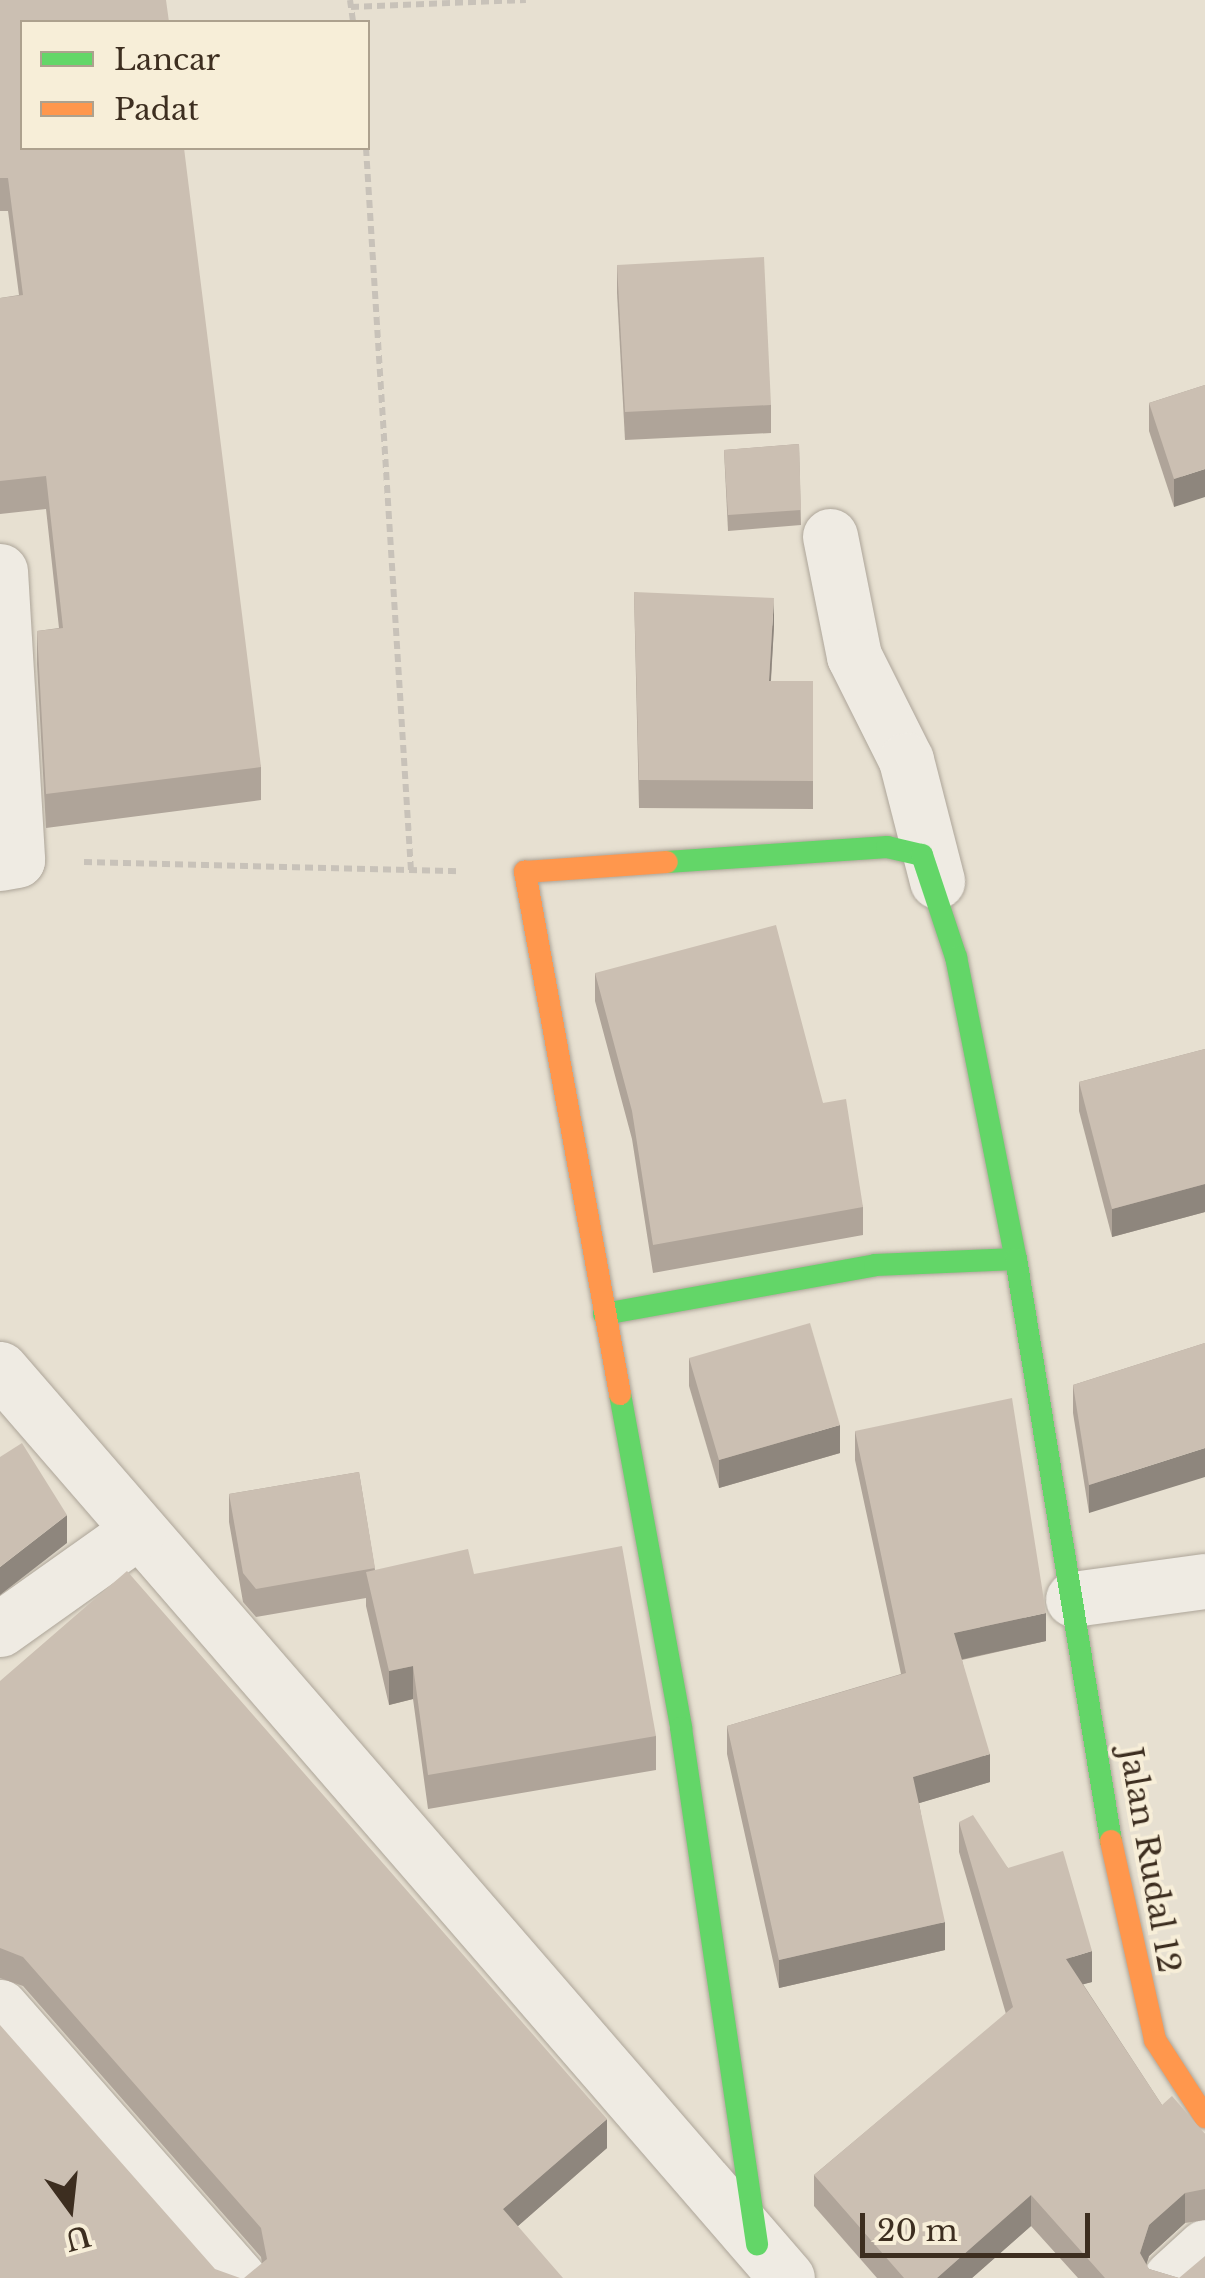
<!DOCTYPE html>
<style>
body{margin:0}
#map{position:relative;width:1205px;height:2278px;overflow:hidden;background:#e7e0d1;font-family:"Libre Baskerville",serif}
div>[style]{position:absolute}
.path>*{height:6px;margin-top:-3px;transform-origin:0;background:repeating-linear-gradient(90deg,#c8c2b9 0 8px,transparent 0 13px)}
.roads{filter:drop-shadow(0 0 2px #ada599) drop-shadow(0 0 2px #ada599)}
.street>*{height:55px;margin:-27.5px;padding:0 27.5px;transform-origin:27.5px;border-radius:27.5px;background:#efebe3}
.fast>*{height:22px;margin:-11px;padding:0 11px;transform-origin:11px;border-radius:11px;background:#63d668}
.slow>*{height:22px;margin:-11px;padding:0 11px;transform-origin:11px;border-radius:11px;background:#ff974d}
.wall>*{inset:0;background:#afa499}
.shaded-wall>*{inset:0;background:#8e867d}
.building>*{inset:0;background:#cbbfb2}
span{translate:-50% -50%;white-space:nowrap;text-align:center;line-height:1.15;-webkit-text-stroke:8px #f7eed8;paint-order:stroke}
.street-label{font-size:32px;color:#3d2e20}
.legend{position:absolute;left:20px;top:20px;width:350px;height:130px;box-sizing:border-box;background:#f7eed8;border:2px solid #ada18e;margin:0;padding:12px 18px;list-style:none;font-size:30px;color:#3d2e20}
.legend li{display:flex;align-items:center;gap:20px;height:50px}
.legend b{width:50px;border:2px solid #ada18e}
.north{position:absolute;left:20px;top:2158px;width:100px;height:100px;-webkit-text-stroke:8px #f7eed8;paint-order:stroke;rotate:165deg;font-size:28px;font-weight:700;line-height:40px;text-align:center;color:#3d2e20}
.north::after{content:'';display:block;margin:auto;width:35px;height:45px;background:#3d2e20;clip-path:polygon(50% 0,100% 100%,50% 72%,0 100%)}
.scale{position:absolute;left:860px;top:2213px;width:230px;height:45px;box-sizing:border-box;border:5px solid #3d2e20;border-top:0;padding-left:12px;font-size:30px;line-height:35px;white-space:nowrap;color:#3d2e20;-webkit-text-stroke:8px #f7eed8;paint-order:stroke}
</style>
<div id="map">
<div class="path">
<div style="left:350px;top:0;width:22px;rotate:82deg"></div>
<div style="left:351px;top:7px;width:175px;rotate:-2.3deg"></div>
<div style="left:366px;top:148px;width:724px;rotate:86.44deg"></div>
<div style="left:84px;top:862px;width:377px;rotate:1.4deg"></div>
</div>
<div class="roads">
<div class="street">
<div style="left:830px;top:536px;width:122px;rotate:78.7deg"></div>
<div style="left:854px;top:656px;width:116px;rotate:63.4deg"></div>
<div style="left:906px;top:760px;width:125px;rotate:75.6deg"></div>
<div style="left:0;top:571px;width:289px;rotate:86.6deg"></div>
<div style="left:17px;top:860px;width:17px;rotate:170deg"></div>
<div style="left:0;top:1369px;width:1202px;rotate:49.11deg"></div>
<div style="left:1073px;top:1599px;width:133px;rotate:-7.8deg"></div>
<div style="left:0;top:1629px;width:169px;rotate:-35.4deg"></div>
<div style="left:0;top:2007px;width:361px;rotate:48.7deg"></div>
<div style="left:1171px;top:2278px;width:46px;rotate:-42.4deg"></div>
</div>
<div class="fast">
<div style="left:667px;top:862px;width:221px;rotate:-3.9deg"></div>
<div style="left:887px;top:847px;width:36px;rotate:13deg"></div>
<div style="left:922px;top:855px;width:108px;rotate:71.6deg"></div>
<div style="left:956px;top:957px;width:308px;rotate:78.8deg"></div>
<div style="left:604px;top:1314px;width:275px;rotate:-10.2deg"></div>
<div style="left:875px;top:1265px;width:141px;rotate:-2.4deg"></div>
<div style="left:1016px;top:1259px;width:590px;rotate:80.73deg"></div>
<div style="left:620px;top:1394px;width:340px;rotate:79.6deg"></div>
<div style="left:681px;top:1728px;width:522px;rotate:81.62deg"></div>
</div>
<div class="slow">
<div style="left:620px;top:1394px;width:531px;rotate:-100.31deg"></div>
<div style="left:525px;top:872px;width:142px;rotate:-4deg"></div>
<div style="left:1111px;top:1841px;width:204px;rotate:77.5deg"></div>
<div style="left:1155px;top:2040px;width:92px;rotate:57deg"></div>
</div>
</div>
<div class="wall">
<div style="clip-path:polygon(0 0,261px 767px,261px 800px,46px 828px,37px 664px,37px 631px,59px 628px,46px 509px,0 514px,0 298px,19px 295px,8px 211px,0 211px)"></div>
<div style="clip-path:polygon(617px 265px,771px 405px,771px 433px,625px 440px,617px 293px)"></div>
<div style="clip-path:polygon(1205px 385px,1174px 507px,1149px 431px,1149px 403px)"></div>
<div style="clip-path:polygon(799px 444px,801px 525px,728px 531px,724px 450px)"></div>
<div style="clip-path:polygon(634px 592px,774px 626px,771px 681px,813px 681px,813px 809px,639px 808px)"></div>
<div style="clip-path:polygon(595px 973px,823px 1103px,863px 1207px,863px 1235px,653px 1273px,632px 1139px,595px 1001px)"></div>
<div style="clip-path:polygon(1205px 1049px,1205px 1212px,1112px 1237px,1079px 1111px,1079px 1082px)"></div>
<div style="clip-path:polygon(1205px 1343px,1089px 1513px,1073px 1413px,1073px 1385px)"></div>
<div style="clip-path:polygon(689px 1358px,840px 1453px,719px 1488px,689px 1386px)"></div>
<div style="clip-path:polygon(855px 1431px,1046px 1641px,962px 1660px,990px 1782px,919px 1803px,945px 1950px,779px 1988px,727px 1754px,727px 1726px,901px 1674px,855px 1460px)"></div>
<div style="clip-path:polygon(359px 1472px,375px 1570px,474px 1574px,656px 1736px,656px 1770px,428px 1809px,413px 1699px,389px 1705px,366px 1606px,366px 1598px,256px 1617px,243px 1602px,229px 1522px,229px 1494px)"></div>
<div style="clip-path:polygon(0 1681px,607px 2148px,518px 2226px,262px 2263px,261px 2257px,23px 1986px,0 1978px)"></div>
<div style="clip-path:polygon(959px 1822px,1008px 1868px,1092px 1982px,1083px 1984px,1162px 2105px,1205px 2134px,1205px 2220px,1185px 2223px,1149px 2256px,1146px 2265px,1149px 2269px,1179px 2278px,1205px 2278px,1078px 2278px,1031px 2226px,972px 2278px,877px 2278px,814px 2206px,814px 2175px,1006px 2014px,959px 1852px)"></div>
</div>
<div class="shaded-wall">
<div style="clip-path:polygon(1205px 469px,1205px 497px,1174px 507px,1174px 479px)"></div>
<div style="clip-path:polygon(774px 598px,774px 626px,769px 709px,769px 681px)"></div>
<div style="clip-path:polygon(1205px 1184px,1205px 1212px,1112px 1237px,1112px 1209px)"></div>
<div style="clip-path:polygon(840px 1425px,840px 1453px,719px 1488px,719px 1460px)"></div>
<div style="clip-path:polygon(1205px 1448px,1205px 1477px,1089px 1513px,1089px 1485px)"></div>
<div style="clip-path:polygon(67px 1515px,67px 1543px,0 1595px,0 1567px)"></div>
<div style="clip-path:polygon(1046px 1613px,1046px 1641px,954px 1661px,954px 1633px)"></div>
<div style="clip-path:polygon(413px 1666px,413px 1699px,389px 1705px,389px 1671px)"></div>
<div style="clip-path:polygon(990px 1754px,990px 1782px,913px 1805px,913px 1777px)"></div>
<div style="clip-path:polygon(945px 1922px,945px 1950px,779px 1988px,779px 1960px)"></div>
<div style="clip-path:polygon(1092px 1951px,1092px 1982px,1066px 1989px,1066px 1959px)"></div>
<div style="clip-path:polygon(607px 2119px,607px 2148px,503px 2239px,503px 2209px)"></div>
<div style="clip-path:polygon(1185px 2193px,1185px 2223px,1149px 2256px,1142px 2278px,1140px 2253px,1149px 2225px)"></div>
<div style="clip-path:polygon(1031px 2195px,1031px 2226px,972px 2278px,937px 2278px)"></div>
</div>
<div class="building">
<div style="clip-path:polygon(0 0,166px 0,169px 22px,22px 22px,22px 148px,184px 148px,261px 767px,46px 794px,37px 631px,63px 628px,46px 476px,0 481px,0 298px,23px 295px,8px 178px,0 178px)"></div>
<div style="clip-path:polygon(764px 257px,771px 405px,625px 412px,617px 265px)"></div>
<div style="clip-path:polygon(1205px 385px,1205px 469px,1174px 479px,1149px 403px)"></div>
<div style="clip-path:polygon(799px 444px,801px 510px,728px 515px,724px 450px)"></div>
<div style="clip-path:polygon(634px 592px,774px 598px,769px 681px,813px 681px,813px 781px,639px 780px)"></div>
<div style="clip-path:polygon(776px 925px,823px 1103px,846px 1099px,863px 1207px,653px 1245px,632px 1111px,595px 973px)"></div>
<div style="clip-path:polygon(1205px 1049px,1205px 1184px,1112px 1209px,1079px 1082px)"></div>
<div style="clip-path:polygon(810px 1323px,840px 1425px,719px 1460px,689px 1358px)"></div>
<div style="clip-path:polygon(1205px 1343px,1205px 1448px,1089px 1485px,1073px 1385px)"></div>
<div style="clip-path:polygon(1012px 1398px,1046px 1613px,954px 1633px,990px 1754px,913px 1777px,945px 1922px,779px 1960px,727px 1726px,906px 1673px,855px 1431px)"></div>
<div style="clip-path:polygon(22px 1443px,67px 1515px,0 1567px,0 1457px)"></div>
<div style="clip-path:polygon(359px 1472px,375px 1568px,256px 1589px,243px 1573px,229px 1494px)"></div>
<div style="clip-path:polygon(622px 1546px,656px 1736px,428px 1775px,413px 1666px,389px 1671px,366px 1572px,468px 1549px,474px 1574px)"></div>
<div style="clip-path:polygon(127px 1571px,607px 2119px,503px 2209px,563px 2278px,244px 2278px,267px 2259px,261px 2228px,23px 1957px,0 1948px,0 1681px)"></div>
<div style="clip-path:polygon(973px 1815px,1008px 1868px,1063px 1851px,1092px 1951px,1066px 1959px,1162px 2105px,1172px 2096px,1205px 2134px,1205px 2189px,1185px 2193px,1149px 2225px,1140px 2253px,1149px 2269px,1179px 2278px,1205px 2256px,1205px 2278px,1105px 2278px,1031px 2195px,937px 2278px,904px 2278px,814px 2175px,1013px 2007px,959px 1822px)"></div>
<div style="clip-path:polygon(0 2025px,215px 2269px,240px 2278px,0 2278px)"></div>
</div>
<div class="street-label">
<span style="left:1150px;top:1860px;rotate:80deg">Jalan Rudal 12</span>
</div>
<ul class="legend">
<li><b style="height:12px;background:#63d668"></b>Lancar</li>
<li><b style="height:12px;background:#ff974d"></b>Padat</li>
</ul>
<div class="north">U</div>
<div class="scale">20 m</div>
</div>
